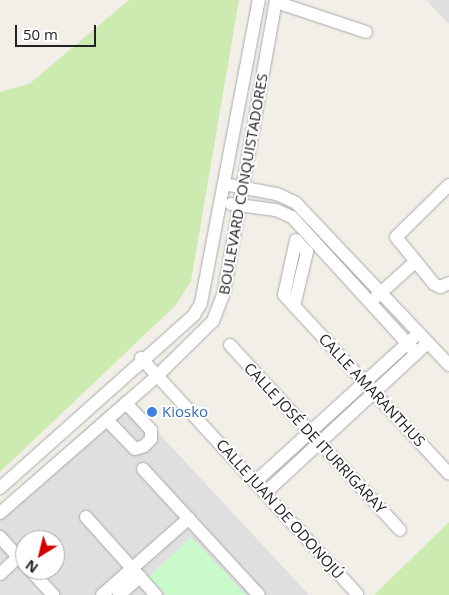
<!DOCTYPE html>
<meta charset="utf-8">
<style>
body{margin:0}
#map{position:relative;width:449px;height:595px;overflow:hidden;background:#f2efe9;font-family:"Open Sans",sans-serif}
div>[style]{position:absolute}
.residential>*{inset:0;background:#e0dfdf}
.grass>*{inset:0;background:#cdebb0}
.park>*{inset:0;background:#c8facc}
.parking>*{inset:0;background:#e2e2e2}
.roads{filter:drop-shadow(0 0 1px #a9a9a9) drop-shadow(0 0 1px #a9a9a9)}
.minor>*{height:12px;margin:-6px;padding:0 6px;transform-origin:6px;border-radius:6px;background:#fff}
.dots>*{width:14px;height:14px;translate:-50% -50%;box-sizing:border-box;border:2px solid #fff;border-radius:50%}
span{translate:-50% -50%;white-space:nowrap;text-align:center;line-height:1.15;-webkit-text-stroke:4px #fff;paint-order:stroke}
.street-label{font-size:15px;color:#222}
.shop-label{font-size:15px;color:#366cbe}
.left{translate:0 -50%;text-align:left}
.north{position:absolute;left:15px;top:530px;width:50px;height:50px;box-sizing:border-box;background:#fff;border:1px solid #a7a7a7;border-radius:50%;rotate:216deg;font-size:14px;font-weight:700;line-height:20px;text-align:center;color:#222}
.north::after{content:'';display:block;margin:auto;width:18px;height:22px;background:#d40000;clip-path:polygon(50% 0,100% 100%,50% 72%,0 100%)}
.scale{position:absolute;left:15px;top:25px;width:81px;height:22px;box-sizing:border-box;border:2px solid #222;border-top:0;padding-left:6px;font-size:15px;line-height:18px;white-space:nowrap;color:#222;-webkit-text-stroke:4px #fff;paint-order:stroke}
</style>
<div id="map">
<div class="residential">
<div style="clip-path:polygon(426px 0,449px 0,449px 24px)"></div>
<div style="clip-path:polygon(evenodd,125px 394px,165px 440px,309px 595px,0 595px,0 505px,125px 394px,25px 540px,55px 540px,55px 570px,25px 570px,25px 540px)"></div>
</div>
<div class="grass">
<div style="clip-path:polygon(129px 0,239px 0,191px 281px,176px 305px,0 472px,0 92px,29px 84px)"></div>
<div style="clip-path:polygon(449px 522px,449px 595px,374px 595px)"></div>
</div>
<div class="park">
<div style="clip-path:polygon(191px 537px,246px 595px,166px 595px,149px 577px)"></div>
</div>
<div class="parking">
<div style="clip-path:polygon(6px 553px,44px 595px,0 595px,0 559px)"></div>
</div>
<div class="roads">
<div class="minor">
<div style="left:276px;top:2px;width:95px;rotate:18.4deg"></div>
<div style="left:224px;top:184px;width:54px;rotate:10.7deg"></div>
<div style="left:277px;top:194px;width:21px;rotate:25deg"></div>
<div style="left:296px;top:203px;width:223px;rotate:46.6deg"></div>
<div style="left:449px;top:185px;width:74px;rotate:135.5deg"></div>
<div style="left:396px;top:237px;width:60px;rotate:51deg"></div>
<div style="left:434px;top:284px;width:7px;rotate:27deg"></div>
<div style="left:440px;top:287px;width:10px;rotate:-24deg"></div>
<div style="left:231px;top:204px;width:45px;rotate:7.6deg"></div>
<div style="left:276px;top:210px;width:17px;rotate:24deg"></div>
<div style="left:292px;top:217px;width:184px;rotate:47.6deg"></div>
<div style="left:376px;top:297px;width:52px;rotate:-41.9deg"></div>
<div style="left:294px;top:306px;width:56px;rotate:-76.5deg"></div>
<div style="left:307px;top:252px;width:16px;rotate:-133deg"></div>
<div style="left:296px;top:240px;width:56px;rotate:102.3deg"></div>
<div style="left:284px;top:295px;width:243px;rotate:47.3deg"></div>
<div style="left:230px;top:345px;width:251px;rotate:47.4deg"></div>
<div style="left:141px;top:358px;width:320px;rotate:47.5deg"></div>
<div style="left:107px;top:420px;width:40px;rotate:46deg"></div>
<div style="left:135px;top:449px;width:9px;rotate:-18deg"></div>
<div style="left:144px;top:446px;width:10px;rotate:-45deg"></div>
<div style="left:151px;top:439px;width:9px;rotate:-90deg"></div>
<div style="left:151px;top:430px;width:37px;rotate:-133deg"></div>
<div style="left:143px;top:469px;width:171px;rotate:47.4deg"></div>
<div style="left:255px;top:482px;width:214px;rotate:-42.3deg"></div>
<div style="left:0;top:488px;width:260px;rotate:-41.7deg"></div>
<div style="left:194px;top:315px;width:14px;rotate:-60deg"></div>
<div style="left:201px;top:303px;width:309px;rotate:-79.2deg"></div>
<div style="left:265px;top:493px;width:215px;rotate:-42.7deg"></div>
<div style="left:0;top:513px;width:210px;rotate:-41.1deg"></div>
<div style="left:158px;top:375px;width:77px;rotate:-44.5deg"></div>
<div style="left:213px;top:321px;width:31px;rotate:-69deg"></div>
<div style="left:224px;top:292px;width:297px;rotate:-79.9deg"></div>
<div style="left:86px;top:517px;width:105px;rotate:48.1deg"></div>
<div style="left:0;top:537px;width:38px;rotate:48deg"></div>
<div style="left:30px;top:570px;width:34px;rotate:47deg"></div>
<div style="left:0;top:574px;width:25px;rotate:-43deg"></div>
<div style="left:102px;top:595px;width:116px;rotate:-41.5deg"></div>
<div style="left:119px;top:595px;width:28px;rotate:-41deg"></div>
</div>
</div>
<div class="dots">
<div style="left:152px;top:412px;background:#3f7fe0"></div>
</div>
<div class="street-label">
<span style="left:243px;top:184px;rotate:-80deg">BOULEVARD CONQUISTADORES</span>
<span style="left:372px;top:390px;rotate:47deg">CALLE AMARANTHUS</span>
<span style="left:315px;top:438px;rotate:47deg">CALLE JOSÉ DE ITURRIGARAY</span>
<span style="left:280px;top:509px;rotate:48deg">CALLE JUAN DE ODONOJÚ</span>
</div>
<div class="shop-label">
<span class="left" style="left:162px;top:412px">Kiosko</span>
</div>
<div class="north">N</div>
<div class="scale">50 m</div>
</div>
